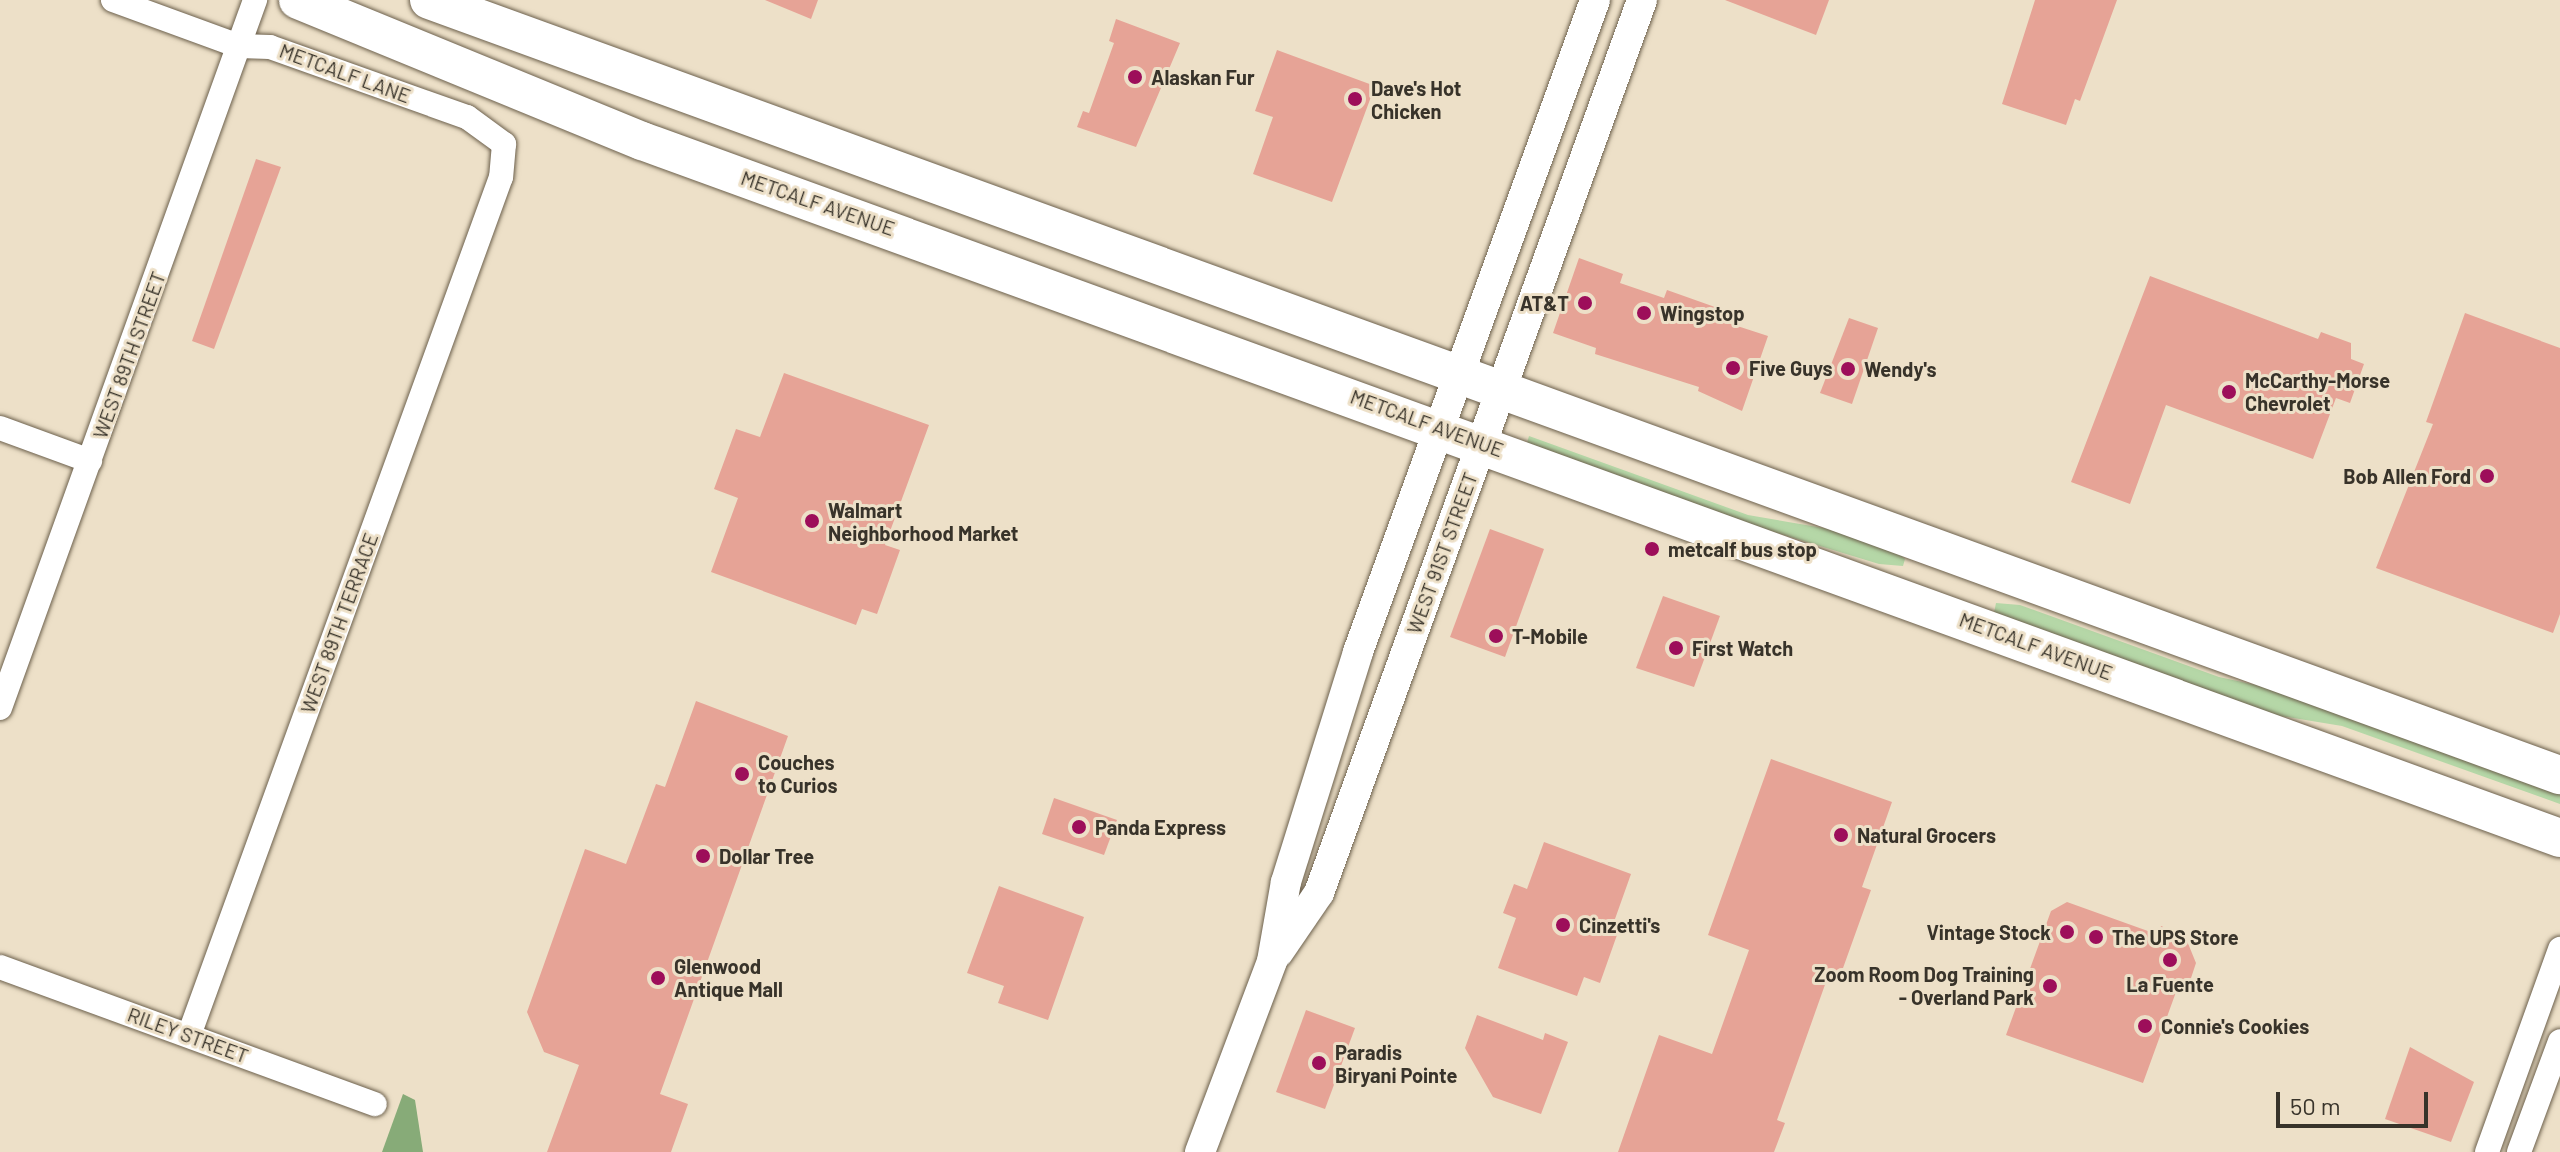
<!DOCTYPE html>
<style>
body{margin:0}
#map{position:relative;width:2560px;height:1152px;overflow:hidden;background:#ede0c8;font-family:Barlow,sans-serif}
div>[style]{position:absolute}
.green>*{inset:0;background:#b5d7a7}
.forest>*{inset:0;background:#87ab78}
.building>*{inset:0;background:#e6a396}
.roads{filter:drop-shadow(0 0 2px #6c604c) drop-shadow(0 0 2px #6c604c)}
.minor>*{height:24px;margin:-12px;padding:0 12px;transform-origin:12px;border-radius:12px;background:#fff}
.tertiary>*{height:30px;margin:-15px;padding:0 15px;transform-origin:15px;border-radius:15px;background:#fff}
.primary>*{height:38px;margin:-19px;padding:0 19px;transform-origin:19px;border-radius:19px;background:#fff}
.dots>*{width:22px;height:22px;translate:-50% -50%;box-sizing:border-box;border:4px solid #ede0c8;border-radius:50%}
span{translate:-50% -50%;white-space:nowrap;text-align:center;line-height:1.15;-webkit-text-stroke:6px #ede0c8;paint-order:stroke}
.street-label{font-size:20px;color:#38332a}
.poi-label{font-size:20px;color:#38332a;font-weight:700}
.left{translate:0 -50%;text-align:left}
.right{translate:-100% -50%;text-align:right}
.scale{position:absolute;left:2276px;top:1092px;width:152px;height:36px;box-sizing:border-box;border:4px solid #38332a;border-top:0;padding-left:10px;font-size:24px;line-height:28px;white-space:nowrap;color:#38332a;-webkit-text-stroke:6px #ede0c8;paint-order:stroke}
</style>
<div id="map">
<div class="green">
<div style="clip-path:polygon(1529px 436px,1748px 515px,1841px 531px,1897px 551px,1905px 559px,1903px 566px,1879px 564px,1679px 503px,1526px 446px)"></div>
<div style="clip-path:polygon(1996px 603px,2020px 605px,2219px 677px,2270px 688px,2552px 790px,2560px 794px,2560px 804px,2342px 726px,2275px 715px,1994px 613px)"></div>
</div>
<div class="forest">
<div style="clip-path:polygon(403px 1094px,415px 1100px,423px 1152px,382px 1152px)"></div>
</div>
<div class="building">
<div style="clip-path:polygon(765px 0,818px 0,811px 19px)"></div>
<div style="clip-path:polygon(1725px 0,1829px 0,1816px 35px)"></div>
<div style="clip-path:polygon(2035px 0,2117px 0,2080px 101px,2075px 99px,2066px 125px,2002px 104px)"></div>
<div style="clip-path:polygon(1116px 19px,1180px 43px,1136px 147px,1077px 127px,1083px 111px,1089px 113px,1114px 43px,1109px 41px)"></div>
<div style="clip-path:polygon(1277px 50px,1375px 86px,1332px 202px,1253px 174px,1273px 117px,1255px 111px)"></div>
<div style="clip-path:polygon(256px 159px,281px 167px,214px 349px,192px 341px)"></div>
<div style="clip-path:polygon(1579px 258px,1623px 274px,1620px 283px,1664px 298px,1667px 290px,1729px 312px,1725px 322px,1768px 336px,1742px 411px,1698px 391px,1699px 387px,1595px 354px,1596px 348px,1553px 333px)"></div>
<div style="clip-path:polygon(2150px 276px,2318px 339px,2321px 332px,2351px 343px,2351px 359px,2364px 364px,2350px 403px,2336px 398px,2313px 459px,2166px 405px,2130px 504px,2071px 482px)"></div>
<div style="clip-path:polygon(2465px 313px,2560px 348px,2560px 614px,2553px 633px,2376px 568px,2433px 424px,2426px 422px)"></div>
<div style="clip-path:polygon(1849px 318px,1878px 328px,1852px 404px,1820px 393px)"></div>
<div style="clip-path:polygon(784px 373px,929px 425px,885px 545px,900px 550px,877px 614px,862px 609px,856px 625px,711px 572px,738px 498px,714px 489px,736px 429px,760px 437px)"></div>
<div style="clip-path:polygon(1490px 529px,1544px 549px,1505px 657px,1450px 637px)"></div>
<div style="clip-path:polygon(1663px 596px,1720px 616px,1694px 687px,1636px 668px)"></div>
<div style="clip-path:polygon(696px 701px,788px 736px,660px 1094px,688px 1104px,671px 1152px,547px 1152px,579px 1065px,544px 1052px,527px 1012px,585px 849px,626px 864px,656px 784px,665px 787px)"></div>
<div style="clip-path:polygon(1771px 759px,1892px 802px,1862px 887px,1871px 890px,1838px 982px,1827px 979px,1777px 1120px,1785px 1123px,1774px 1152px,1618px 1152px,1659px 1035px,1712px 1054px,1749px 950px,1708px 935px)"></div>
<div style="clip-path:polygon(1054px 798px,1117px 820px,1104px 855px,1042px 834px)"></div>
<div style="clip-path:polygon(1544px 842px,1631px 874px,1610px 933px,1617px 935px,1600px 983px,1584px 977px,1577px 996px,1498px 968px,1516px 918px,1503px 913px,1514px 884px,1527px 889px)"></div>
<div style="clip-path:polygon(999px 886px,1084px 917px,1048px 1020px,998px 1003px,1004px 986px,967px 973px)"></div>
<div style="clip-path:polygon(2067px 902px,2159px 935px,2161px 926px,2185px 936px,2196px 963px,2189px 984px,2180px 981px,2143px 1083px,2006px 1035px,2051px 911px)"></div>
<div style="clip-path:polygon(1306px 1010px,1355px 1028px,1325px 1109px,1276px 1092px)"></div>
<div style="clip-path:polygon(1477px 1015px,1543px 1040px,1545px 1033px,1568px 1042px,1541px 1114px,1493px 1097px,1465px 1048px)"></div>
<div style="clip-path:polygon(2410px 1047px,2474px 1082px,2451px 1142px,2385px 1119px)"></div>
</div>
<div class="roads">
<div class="minor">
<div style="left:113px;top:0;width:134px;rotate:20.1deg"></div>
<div style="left:239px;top:46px;width:31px;rotate:2deg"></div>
<div style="left:270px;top:47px;width:209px;rotate:19.6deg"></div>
<div style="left:467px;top:117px;width:46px;rotate:36.1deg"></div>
<div style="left:504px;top:144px;width:33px;rotate:95deg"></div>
<div style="left:501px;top:177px;width:913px;rotate:109.98deg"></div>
<div style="left:0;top:428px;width:96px;rotate:20.1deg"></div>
<div style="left:0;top:708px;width:753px;rotate:-70.19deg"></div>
<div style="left:0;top:967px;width:399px;rotate:20.1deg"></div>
<div style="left:2487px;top:1152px;width:216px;rotate:-70.2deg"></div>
<div style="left:2519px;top:1152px;width:118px;rotate:-69.7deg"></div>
</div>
<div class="tertiary">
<div style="left:1278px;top:953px;width:73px;rotate:-55.7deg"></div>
<div style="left:1319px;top:893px;width:950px;rotate:-70.11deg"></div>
<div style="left:1200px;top:1152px;width:204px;rotate:-69.3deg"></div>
<div style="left:1272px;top:961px;width:80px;rotate:-80deg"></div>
<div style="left:1286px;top:882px;width:241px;rotate:-72.6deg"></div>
<div style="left:1358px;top:652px;width:694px;rotate:-70.02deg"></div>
</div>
<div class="primary">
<div style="left:298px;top:0;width:372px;rotate:22.3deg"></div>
<div style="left:642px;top:141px;width:2041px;rotate:19.97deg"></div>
<div style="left:429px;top:0;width:2268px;rotate:19.99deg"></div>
</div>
</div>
<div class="dots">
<div style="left:1135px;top:77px;background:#9d0e5a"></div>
<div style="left:1355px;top:99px;background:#9d0e5a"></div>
<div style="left:1585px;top:303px;background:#9d0e5a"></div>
<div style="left:1644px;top:313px;background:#9d0e5a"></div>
<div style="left:1733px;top:368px;background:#9d0e5a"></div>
<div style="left:1848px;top:369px;background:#9d0e5a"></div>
<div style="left:2229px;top:392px;background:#9d0e5a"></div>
<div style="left:2487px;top:476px;background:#9d0e5a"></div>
<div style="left:812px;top:521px;background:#9d0e5a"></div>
<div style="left:1652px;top:549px;background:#9d0e5a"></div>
<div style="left:1496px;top:636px;background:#9d0e5a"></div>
<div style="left:1676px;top:648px;background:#9d0e5a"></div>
<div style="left:742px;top:774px;background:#9d0e5a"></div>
<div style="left:1079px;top:827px;background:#9d0e5a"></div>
<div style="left:1841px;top:835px;background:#9d0e5a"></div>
<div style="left:703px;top:856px;background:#9d0e5a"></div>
<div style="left:1563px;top:925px;background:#9d0e5a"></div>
<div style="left:2067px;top:932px;background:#9d0e5a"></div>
<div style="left:2096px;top:937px;background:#9d0e5a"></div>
<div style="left:2170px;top:960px;background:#9d0e5a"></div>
<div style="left:658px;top:978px;background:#9d0e5a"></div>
<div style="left:2050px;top:986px;background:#9d0e5a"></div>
<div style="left:2145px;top:1026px;background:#9d0e5a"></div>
<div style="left:1319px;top:1063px;background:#9d0e5a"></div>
</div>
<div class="street-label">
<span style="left:345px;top:73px;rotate:20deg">METCALF LANE</span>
<span style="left:818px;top:203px;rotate:19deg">METCALF AVENUE</span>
<span style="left:129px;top:355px;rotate:-70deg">WEST 89TH STREET</span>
<span style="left:1427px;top:423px;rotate:20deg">METCALF AVENUE</span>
<span style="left:1442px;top:553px;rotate:-70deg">WEST 91ST STREET</span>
<span style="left:339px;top:623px;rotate:-70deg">WEST 89TH TERRACE</span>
<span style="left:2036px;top:646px;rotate:20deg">METCALF AVENUE</span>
<span style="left:188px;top:1035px;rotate:20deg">RILEY STREET</span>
</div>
<div class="poi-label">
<span class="left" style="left:1151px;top:77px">Alaskan Fur</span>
<span class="left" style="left:1371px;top:100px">Dave's Hot<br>Chicken</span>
<span class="right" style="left:1569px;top:303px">AT&amp;T</span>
<span class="left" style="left:1660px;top:313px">Wingstop</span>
<span class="left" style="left:1749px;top:368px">Five Guys</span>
<span class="left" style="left:1864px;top:369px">Wendy's</span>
<span class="left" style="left:2245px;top:392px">McCarthy-Morse<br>Chevrolet</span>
<span class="right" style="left:2471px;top:476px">Bob Allen Ford</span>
<span class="left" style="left:828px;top:522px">Walmart<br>Neighborhood Market</span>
<span class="left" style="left:1668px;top:549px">metcalf bus stop</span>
<span class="left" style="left:1512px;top:636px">T-Mobile</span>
<span class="left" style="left:1692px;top:648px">First Watch</span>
<span class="left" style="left:758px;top:774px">Couches<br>to Curios</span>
<span class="left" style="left:1095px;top:827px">Panda Express</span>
<span class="left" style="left:1857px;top:835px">Natural Grocers</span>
<span class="left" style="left:719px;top:856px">Dollar Tree</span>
<span class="left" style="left:1579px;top:925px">Cinzetti's</span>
<span class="right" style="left:2051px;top:932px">Vintage Stock</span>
<span class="left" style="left:2112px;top:937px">The UPS Store</span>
<span class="left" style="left:674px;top:978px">Glenwood<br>Antique Mall</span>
<span class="right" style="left:2034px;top:986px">Zoom Room Dog Training<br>- Overland Park</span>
<span style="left:2170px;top:984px">La Fuente</span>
<span class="left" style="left:2161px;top:1026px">Connie's Cookies</span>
<span class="left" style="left:1335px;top:1064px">Paradis<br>Biryani Pointe</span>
</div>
<div class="scale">50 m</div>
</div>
